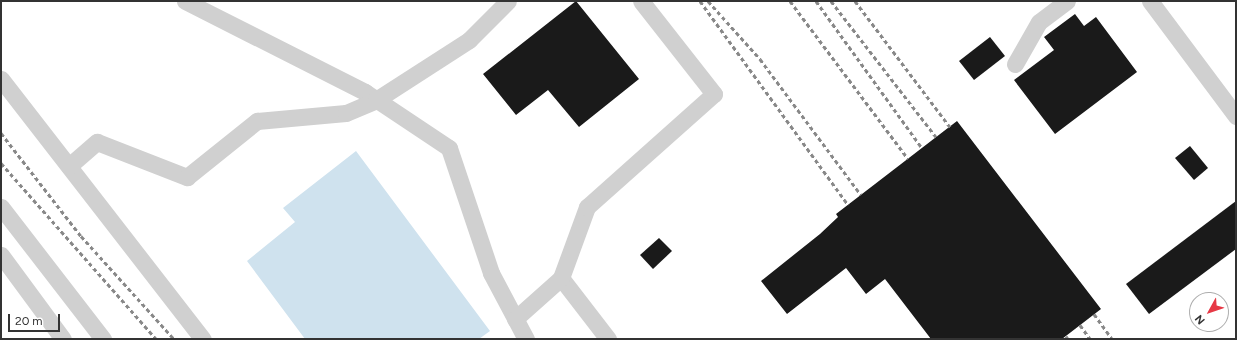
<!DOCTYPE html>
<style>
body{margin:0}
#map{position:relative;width:1237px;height:340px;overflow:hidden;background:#fff;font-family:Figtree,sans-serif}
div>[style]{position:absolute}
.water>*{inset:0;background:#cfe2ee}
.building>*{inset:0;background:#1a1a1a}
.minor>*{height:17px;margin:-8.5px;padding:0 8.5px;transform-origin:8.5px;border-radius:8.5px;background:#d0d0d0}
.rail>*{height:3px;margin-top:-1.5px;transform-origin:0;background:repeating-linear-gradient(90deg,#888 0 4px,transparent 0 7px)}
span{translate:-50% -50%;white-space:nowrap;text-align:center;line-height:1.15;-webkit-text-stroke:4px #fff;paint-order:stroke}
.frame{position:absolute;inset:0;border:2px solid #333;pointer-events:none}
.north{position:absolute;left:1189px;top:292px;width:40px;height:40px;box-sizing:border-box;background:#fff;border:1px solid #adadad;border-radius:50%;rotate:230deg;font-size:11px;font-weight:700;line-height:16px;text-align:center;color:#333}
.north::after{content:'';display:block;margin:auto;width:14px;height:18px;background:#e63946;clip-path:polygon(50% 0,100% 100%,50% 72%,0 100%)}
.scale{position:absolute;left:8px;top:314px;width:52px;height:18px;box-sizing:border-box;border:2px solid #333;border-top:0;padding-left:5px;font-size:12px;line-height:14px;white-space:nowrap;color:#333;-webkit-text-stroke:3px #fff;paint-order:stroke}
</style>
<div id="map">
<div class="water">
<div style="clip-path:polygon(356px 151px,490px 331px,479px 339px,305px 339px,247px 261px,295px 222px,283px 208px)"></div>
</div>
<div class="building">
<div style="clip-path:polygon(576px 1px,639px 79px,579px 127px,548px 90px,516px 115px,483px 74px)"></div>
<div style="clip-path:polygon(1075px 14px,1084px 26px,1096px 17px,1137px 72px,1055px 134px,1014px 80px,1054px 50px,1044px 37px)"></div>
<div style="clip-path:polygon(990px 37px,1005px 56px,974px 80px,959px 61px)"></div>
<div style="clip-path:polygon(957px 121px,1101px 309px,1062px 339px,931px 339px,885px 279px,866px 294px,846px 268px,787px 314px,761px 281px,820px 234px,838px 217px,836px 214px)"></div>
<div style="clip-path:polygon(1190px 146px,1208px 168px,1194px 180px,1175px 158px)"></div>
<div style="clip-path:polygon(1236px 201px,1236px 249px,1149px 314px,1126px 284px)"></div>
<div style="clip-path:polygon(659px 238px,672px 251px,653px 269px,640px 255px)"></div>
</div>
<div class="minor">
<div style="left:185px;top:1px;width:202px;rotate:26.8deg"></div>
<div style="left:365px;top:92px;width:101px;rotate:33.7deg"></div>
<div style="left:449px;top:148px;width:132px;rotate:71.4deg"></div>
<div style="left:491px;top:273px;width:75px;rotate:62.1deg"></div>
<div style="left:1150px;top:1px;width:144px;rotate:53.2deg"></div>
<div style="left:1015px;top:64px;width:48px;rotate:-60.3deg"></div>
<div style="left:1039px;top:22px;width:35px;rotate:-37deg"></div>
<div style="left:1px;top:79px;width:329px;rotate:52.2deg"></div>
<div style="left:69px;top:166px;width:37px;rotate:-41deg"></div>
<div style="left:97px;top:142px;width:97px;rotate:21.3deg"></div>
<div style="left:187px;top:177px;width:90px;rotate:-38.7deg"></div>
<div style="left:257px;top:121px;width:89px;rotate:-5.1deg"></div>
<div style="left:346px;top:113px;width:33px;rotate:-23deg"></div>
<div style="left:376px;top:100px;width:111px;rotate:-32.8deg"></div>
<div style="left:469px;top:40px;width:55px;rotate:-45deg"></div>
<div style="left:1px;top:207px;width:167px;rotate:52.3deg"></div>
<div style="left:1px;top:255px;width:104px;rotate:53.6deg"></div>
<div style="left:561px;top:278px;width:77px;rotate:52.4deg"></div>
<div style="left:515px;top:319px;width:62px;rotate:-41.7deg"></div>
<div style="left:561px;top:278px;width:76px;rotate:-69.9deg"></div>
<div style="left:587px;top:207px;width:170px;rotate:-41.7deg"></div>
<div style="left:714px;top:94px;width:118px;rotate:-128.1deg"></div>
</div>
<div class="rail">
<div style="left:700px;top:1px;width:252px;rotate:54deg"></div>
<div style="left:708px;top:1px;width:78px;rotate:48.1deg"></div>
<div style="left:760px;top:59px;width:169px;rotate:53.4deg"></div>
<div style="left:790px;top:1px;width:197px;rotate:53.2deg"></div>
<div style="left:816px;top:1px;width:181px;rotate:54.2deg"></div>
<div style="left:831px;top:1px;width:172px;rotate:52.3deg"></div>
<div style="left:855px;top:1px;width:158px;rotate:53deg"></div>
<div style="left:1px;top:133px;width:130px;rotate:52.2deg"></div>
<div style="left:81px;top:236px;width:139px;rotate:47.9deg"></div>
<div style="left:1px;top:163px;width:235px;rotate:48.6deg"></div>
<div style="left:1094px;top:314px;width:31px;rotate:54deg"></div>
<div style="left:1080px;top:325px;width:17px;rotate:54deg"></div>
<div style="left:1066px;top:336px;width:4px;rotate:56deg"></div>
</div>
<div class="frame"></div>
<div class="north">N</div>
<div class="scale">20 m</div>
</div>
